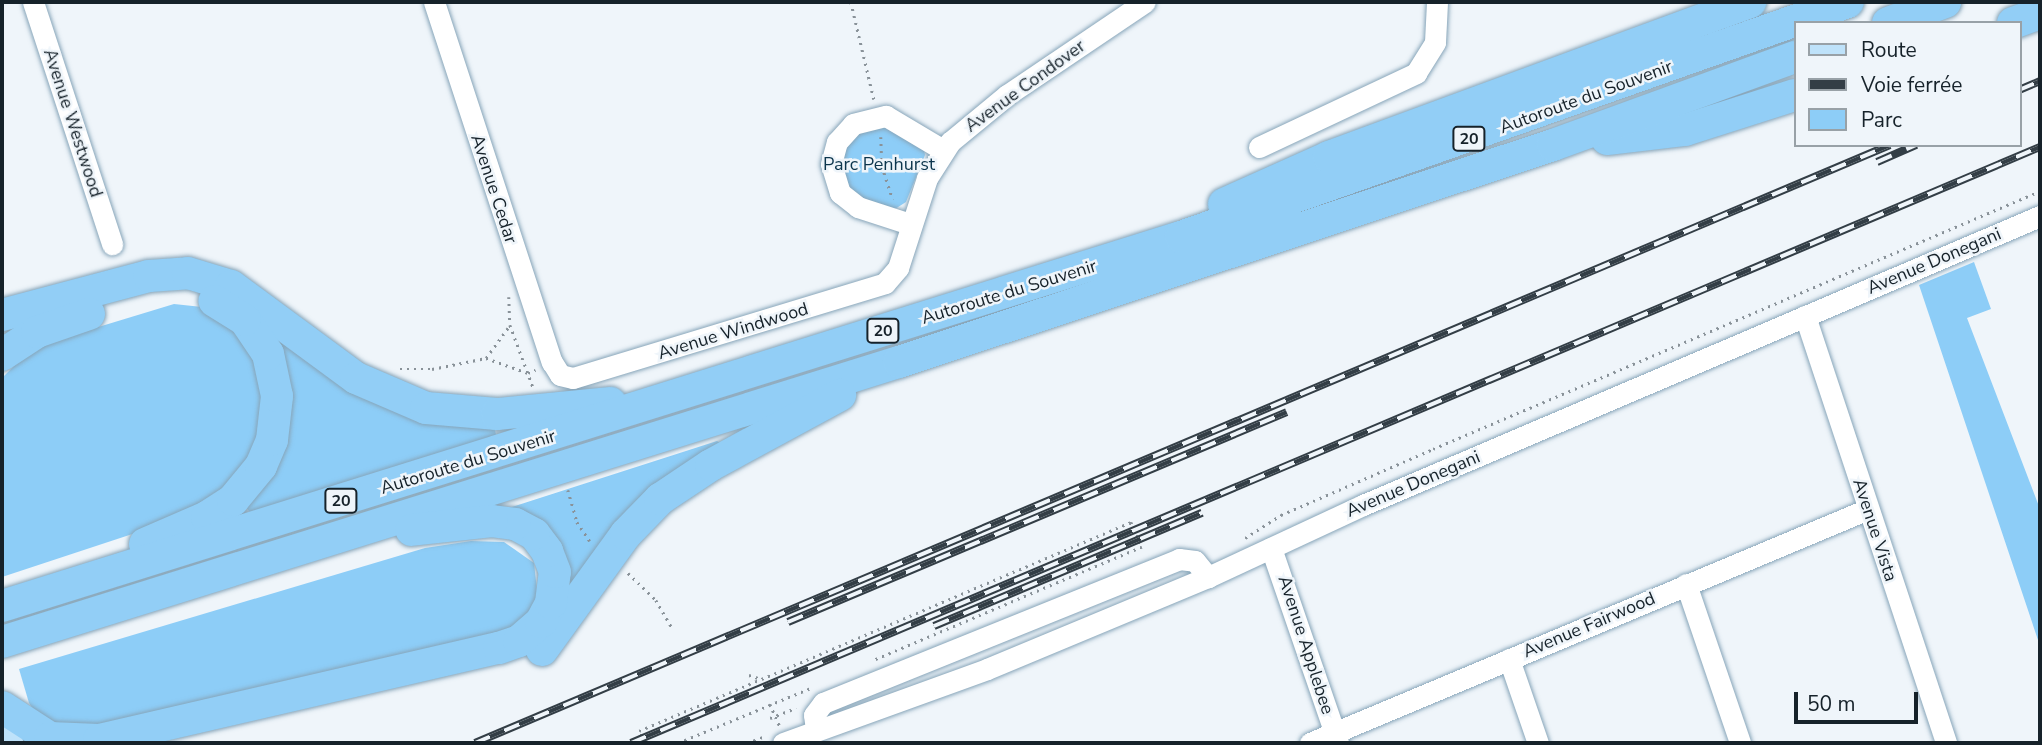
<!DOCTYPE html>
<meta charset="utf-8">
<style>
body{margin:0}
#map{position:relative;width:2042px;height:745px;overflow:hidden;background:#eff5fa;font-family:"Nunito Sans",sans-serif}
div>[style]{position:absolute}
.green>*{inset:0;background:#8dcdf7}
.path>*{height:2.5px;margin-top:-1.25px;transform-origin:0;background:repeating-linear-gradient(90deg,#899299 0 2px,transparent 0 7px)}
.roads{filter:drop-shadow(0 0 2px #87a5b9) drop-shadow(0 0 2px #87a5b9)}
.minor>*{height:21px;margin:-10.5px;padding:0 10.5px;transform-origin:10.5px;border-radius:10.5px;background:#fff}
.major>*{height:26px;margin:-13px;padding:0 13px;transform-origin:13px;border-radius:13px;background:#bee2fa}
.highway>*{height:32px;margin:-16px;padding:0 16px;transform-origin:16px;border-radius:16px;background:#92cef6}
.rail>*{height:8px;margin-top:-4px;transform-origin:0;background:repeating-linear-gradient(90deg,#eff5fa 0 16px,#333e46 0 32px);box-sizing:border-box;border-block:2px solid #333e46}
span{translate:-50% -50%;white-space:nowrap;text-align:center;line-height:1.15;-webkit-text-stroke:5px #eff5fa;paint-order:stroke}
.shield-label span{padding:2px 5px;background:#eff5fa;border:2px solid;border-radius:5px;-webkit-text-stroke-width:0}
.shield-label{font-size:16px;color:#16222a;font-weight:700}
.street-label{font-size:18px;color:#16222a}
.park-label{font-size:18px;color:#0d364d}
.frame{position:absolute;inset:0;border:4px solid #16222a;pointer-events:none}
.legend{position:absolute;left:1794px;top:21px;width:228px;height:126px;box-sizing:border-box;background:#eff5fa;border:2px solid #98a1a7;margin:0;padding:9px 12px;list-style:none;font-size:21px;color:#16222a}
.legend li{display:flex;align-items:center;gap:14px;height:35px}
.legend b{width:35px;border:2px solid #98a1a7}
.scale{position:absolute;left:1794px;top:692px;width:124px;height:32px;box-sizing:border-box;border:4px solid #16222a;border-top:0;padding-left:9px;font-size:21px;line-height:24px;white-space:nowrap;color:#16222a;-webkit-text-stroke:5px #eff5fa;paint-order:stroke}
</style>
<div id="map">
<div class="green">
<div style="clip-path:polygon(885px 124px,924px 150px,925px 155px,906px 202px,895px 209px,880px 207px,848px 190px,839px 170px,847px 139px,856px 132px)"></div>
<div style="clip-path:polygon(1974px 262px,1991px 309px,1967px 318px,2040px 509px,2040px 646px,1919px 285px)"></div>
<div style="clip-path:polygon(174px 304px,202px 307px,247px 338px,265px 381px,263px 430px,236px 482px,193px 514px,2px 577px,2px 378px,27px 353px,49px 342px)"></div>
<div style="clip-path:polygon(279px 340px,494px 426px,497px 439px,252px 515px,245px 506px)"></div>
<div style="clip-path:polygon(717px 441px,722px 444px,569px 595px,561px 563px,493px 513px)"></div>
<div style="clip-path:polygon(471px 541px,504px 542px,534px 563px,538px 599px,528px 619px,505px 634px,85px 732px,39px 718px,29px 703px,19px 669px,425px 548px)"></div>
</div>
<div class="path">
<div style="left:851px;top:2px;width:100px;rotate:76.7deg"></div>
<div style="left:881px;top:137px;width:29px;rotate:88deg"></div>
<div style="left:882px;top:166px;width:35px;rotate:72deg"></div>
<div style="left:509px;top:297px;width:28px;rotate:88deg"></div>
<div style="left:510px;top:325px;width:66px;rotate:69.6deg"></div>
<div style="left:486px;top:358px;width:41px;rotate:-54deg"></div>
<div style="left:400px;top:369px;width:32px"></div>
<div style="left:432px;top:369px;width:55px;rotate:-11.5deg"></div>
<div style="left:486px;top:358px;width:45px;rotate:19.7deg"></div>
<div style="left:528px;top:373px;width:8px;rotate:-23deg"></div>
<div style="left:568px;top:490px;width:33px;rotate:74deg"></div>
<div style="left:577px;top:522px;width:23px;rotate:56deg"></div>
<div style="left:1245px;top:538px;width:43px;rotate:-32.6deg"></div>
<div style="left:1281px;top:515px;width:166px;rotate:-23.5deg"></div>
<div style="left:1433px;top:449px;width:660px;rotate:-23.03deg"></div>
<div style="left:628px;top:573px;width:39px;rotate:44deg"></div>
<div style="left:656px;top:600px;width:34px;rotate:60deg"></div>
<div style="left:749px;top:675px;width:13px;rotate:18deg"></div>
<div style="left:770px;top:704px;width:24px;rotate:66deg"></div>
<div style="left:770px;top:718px;width:28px;rotate:-21deg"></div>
<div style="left:642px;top:743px;width:12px;rotate:-104deg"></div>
<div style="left:639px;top:731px;width:535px;rotate:-23.02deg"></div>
<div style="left:1131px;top:522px;width:27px;rotate:66deg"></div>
<div style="left:1142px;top:547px;width:290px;rotate:157.1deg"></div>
<div style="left:678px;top:743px;width:144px;rotate:-22.5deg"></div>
<div style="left:747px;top:743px;width:19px;rotate:-21deg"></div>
</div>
<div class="roads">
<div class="minor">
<div style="left:33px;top:2px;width:255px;rotate:71.9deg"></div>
<div style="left:434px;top:2px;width:379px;rotate:71.9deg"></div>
<div style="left:552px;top:362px;width:15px;rotate:58deg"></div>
<div style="left:560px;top:375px;width:13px;rotate:13deg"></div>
<div style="left:573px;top:378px;width:326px;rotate:-16.9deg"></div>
<div style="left:885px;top:283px;width:20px;rotate:-49deg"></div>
<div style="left:898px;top:268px;width:95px;rotate:-72.1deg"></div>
<div style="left:927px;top:178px;width:43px;rotate:-57.4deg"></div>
<div style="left:950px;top:142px;width:74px;rotate:-39.5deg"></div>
<div style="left:1007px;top:95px;width:166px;rotate:-34deg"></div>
<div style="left:1259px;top:147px;width:174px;rotate:-25.2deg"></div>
<div style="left:1416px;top:73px;width:36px;rotate:-58deg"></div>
<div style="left:1435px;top:42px;width:40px;rotate:-87.1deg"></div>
<div style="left:910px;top:224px;width:55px;rotate:-161.9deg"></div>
<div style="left:858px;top:207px;width:23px;rotate:-142deg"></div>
<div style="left:840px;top:193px;width:30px;rotate:-107deg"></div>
<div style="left:831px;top:164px;width:23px;rotate:-75deg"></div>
<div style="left:837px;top:142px;width:24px;rotate:-48deg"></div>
<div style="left:853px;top:124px;width:34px;rotate:-14deg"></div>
<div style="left:886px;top:116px;width:66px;rotate:30.8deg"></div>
<div style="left:1805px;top:316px;width:450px;rotate:71.7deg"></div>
<div style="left:1271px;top:548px;width:206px;rotate:71deg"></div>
<div style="left:1686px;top:584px;width:168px;rotate:71.2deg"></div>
<div style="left:1509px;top:659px;width:89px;rotate:71deg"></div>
<div style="left:816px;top:729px;width:14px;rotate:-98deg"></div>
<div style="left:814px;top:715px;width:15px;rotate:-53deg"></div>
<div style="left:823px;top:703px;width:384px;rotate:-22deg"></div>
<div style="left:1179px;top:559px;width:16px;rotate:7deg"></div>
<div style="left:1195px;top:561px;width:21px;rotate:51deg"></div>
<div style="left:783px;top:743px;width:217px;rotate:-19.9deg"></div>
<div style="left:987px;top:669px;width:239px;rotate:-22.6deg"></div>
<div style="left:1208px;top:577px;width:171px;rotate:-24.9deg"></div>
<div style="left:1363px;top:505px;width:736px;rotate:-23.12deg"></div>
<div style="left:1310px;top:743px;width:605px;rotate:-22.75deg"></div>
</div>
<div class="major">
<div style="left:2px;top:716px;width:28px;rotate:73deg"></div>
</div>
<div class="highway">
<div style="left:1888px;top:23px;width:61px;rotate:-20.2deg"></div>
<div style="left:2013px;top:23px;width:29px;rotate:-20deg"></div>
<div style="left:1607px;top:139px;width:79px;rotate:-6.6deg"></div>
<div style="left:1685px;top:130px;width:115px;rotate:-17.7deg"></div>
<div style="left:1224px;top:204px;width:115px;rotate:-24.1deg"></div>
<div style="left:1329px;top:157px;width:449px;rotate:-20.2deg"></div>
<div style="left:2px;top:315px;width:152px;rotate:-14.9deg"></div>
<div style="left:149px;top:276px;width:39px;rotate:-4deg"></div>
<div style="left:188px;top:273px;width:45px;rotate:16.8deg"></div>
<div style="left:231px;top:286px;width:155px;rotate:36.4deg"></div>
<div style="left:356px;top:378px;width:76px;rotate:23.2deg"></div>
<div style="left:426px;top:408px;width:71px;rotate:4.8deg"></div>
<div style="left:497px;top:414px;width:114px;rotate:-5.6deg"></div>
<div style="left:2px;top:355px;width:42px;rotate:-33.3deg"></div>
<div style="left:37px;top:332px;width:55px;rotate:-19.1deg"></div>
<div style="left:145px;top:544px;width:68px;rotate:-23.5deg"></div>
<div style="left:207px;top:517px;width:31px;rotate:-33deg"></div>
<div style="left:233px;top:500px;width:44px;rotate:-50.5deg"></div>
<div style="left:261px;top:466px;width:28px;rotate:-67deg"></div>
<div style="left:272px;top:440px;width:44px;rotate:-83.5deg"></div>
<div style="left:277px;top:396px;width:43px;rotate:-102.1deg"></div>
<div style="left:268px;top:354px;width:41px;rotate:-124.1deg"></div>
<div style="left:245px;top:320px;width:36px;rotate:-148deg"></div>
<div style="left:2px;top:606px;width:1235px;rotate:-17.38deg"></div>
<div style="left:1181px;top:237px;width:707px;rotate:-19.41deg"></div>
<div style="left:2px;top:642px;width:940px;rotate:-17.34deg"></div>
<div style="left:899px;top:362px;width:689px;rotate:-18.36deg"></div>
<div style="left:1553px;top:145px;width:258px;rotate:-20deg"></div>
<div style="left:542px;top:650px;width:143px;rotate:-54.1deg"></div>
<div style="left:626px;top:534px;width:49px;rotate:-45.8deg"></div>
<div style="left:660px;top:499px;width:61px;rotate:-33.7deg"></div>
<div style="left:711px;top:465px;width:147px;rotate:-28.5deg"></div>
<div style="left:2px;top:707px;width:57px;rotate:32.9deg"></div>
<div style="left:50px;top:738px;width:49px;rotate:2.3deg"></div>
<div style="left:99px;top:740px;width:410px;rotate:-13deg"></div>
<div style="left:499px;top:648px;width:21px;rotate:-19deg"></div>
<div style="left:519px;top:641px;width:29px;rotate:-41deg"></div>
<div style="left:541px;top:622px;width:21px;rotate:-62deg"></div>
<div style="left:551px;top:603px;width:31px;rotate:-83deg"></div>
<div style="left:555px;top:572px;width:22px;rotate:-111deg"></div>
<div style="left:547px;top:551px;width:21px;rotate:-127deg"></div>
<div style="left:534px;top:534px;width:21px;rotate:-152deg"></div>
<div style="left:515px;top:524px;width:23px;rotate:-173deg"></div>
<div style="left:492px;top:521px;width:81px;rotate:173.7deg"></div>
</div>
</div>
<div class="rail">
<div style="left:2019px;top:90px;width:23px;rotate:-23deg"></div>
<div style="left:1877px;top:162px;width:43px;rotate:-23.6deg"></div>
<div style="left:788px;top:622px;width:541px;rotate:-22.82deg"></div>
<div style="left:934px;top:626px;width:291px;rotate:-22.9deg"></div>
<div style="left:475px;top:743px;width:1536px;rotate:-22.91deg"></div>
<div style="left:631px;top:743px;width:1530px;rotate:-22.93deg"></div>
</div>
<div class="shield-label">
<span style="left:1469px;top:139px">20</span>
<span style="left:883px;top:331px">20</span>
<span style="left:341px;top:501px">20</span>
</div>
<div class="street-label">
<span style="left:1025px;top:86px;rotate:-36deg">Avenue Condover</span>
<span style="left:1586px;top:97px;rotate:-20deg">Autoroute du Souvenir</span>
<span style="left:73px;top:123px;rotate:72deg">Avenue Westwood</span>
<span style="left:494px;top:189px;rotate:72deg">Avenue Cedar</span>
<span style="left:1934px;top:261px;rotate:-23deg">Avenue Donegani</span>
<span style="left:1009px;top:292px;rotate:-17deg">Autoroute du Souvenir</span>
<span style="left:733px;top:331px;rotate:-17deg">Avenue Windwood</span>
<span style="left:468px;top:462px;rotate:-17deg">Autoroute du Souvenir</span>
<span style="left:1413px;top:484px;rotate:-23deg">Avenue Donegani</span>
<span style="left:1875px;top:530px;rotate:72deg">Avenue Vista</span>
<span style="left:1589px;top:625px;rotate:-23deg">Avenue Fairwood</span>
<span style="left:1306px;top:645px;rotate:72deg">Avenue Applebee</span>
</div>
<div class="park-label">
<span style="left:879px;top:164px">Parc Penhurst</span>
</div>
<div class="frame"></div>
<ul class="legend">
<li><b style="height:9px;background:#bee2fa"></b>Route</li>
<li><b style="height:9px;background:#333e46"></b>Voie ferrée</li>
<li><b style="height:19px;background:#8dcdf7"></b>Parc</li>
</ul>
<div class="scale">50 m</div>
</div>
